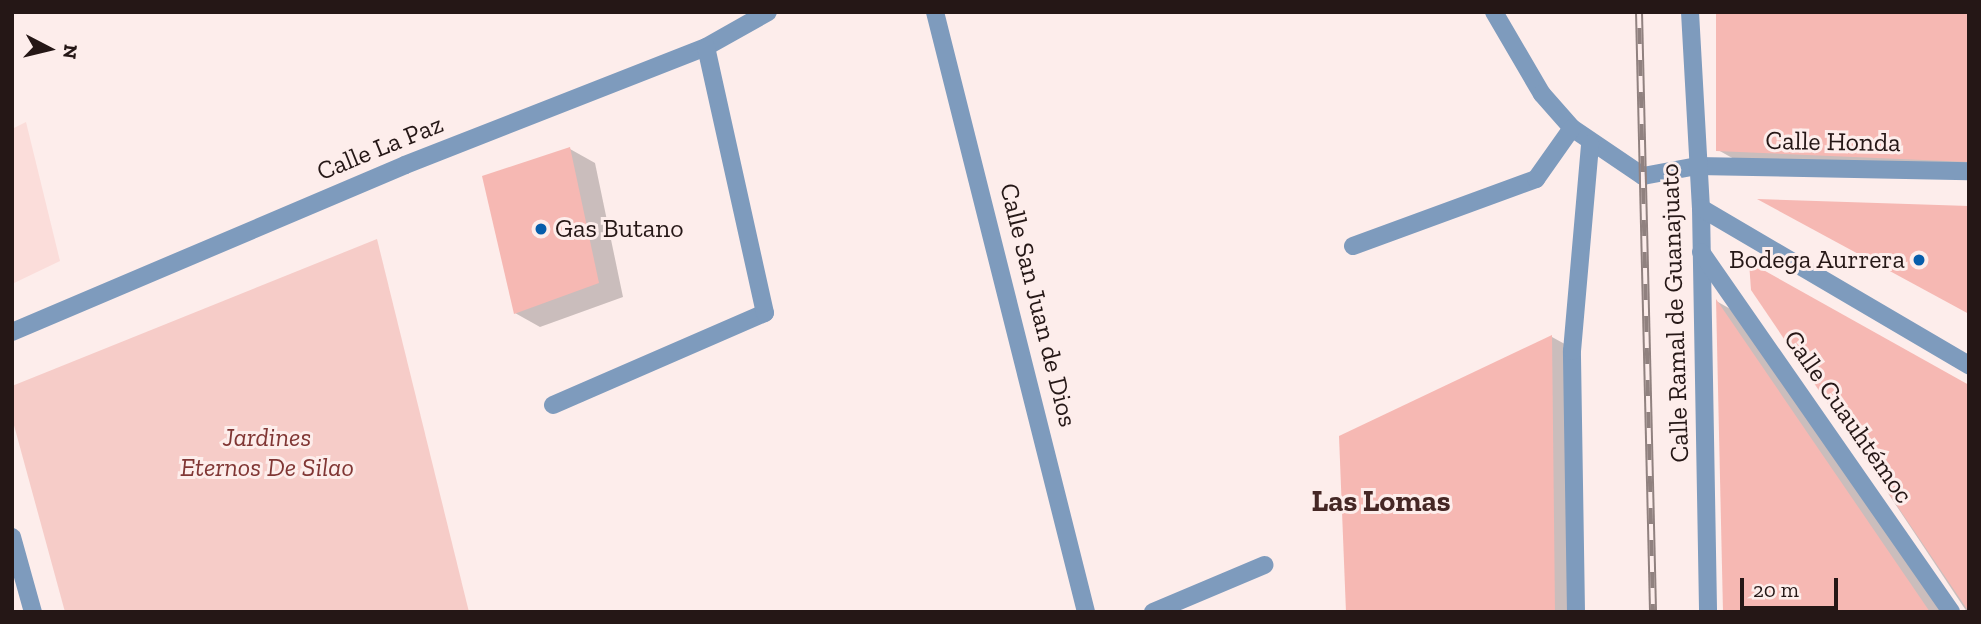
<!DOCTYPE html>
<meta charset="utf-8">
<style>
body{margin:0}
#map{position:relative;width:1981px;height:624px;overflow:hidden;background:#fdedeb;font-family:"Zilla Slab",serif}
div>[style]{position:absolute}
.built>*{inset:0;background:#fbddda}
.green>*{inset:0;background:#f6ccc8}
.shadow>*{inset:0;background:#0003}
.building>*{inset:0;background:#f6b8b3}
.minor>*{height:18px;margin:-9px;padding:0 9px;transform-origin:9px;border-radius:9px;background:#7e9bbd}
.rail>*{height:8px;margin-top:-4px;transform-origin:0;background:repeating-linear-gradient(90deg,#fdedeb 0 16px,#90817f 0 32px);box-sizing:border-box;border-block:2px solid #90817f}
.dots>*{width:19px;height:19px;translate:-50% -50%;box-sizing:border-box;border:4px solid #fdedeb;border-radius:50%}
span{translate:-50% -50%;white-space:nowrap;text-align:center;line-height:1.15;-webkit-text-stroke:6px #fdedeb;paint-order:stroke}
.street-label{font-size:26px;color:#251716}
.poi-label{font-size:26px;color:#251716}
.left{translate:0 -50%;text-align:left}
.right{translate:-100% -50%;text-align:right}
.park-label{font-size:26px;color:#803634;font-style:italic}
.quarter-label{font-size:30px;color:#452725;font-weight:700}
.frame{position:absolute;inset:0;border:14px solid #251716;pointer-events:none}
.north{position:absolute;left:14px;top:14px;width:70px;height:70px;-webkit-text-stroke:5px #fdedeb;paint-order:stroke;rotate:97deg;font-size:19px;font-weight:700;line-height:28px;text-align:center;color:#251716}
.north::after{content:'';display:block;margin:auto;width:24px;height:32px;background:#251716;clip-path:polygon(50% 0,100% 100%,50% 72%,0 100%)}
.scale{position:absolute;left:1740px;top:578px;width:98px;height:32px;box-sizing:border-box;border:4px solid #251716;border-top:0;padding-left:9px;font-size:21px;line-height:24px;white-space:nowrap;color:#251716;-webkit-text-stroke:5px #fdedeb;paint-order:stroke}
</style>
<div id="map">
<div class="built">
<div style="clip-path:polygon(26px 122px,60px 261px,12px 284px,12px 129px)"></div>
</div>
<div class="green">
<div style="clip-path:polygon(377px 239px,469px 612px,65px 612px,12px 418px,12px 386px)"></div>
</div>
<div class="shadow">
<div style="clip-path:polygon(1969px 12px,1969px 174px,1743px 164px,1718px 150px)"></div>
<div style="clip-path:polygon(570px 149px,595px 163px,623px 297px,540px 327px,515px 313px)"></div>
<div style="clip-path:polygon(1753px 290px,1969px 387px,1969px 612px,1967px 612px)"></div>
<div style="clip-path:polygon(1718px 302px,1741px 315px,1943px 612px,1724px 612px)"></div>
<div style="clip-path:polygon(1552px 337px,1572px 348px,1575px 612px,1348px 612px)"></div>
</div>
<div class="building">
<div style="clip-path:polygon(1716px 12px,1969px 12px,1969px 162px,1716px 151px)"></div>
<div style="clip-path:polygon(570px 147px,599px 283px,514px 314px,482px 176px)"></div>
<div style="clip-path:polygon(1757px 199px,1969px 206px,1969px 314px)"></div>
<div style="clip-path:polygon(1749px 262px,1969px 385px,1969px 612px,1751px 290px)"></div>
<div style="clip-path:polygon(1716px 299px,1930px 612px,1723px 612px)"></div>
<div style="clip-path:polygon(1552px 335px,1555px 612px,1346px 612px,1339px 436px)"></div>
</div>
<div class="minor">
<div style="left:935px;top:12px;width:619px;rotate:75.87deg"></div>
<div style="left:1494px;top:12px;width:95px;rotate:59.7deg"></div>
<div style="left:1542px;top:94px;width:45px;rotate:48.6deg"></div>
<div style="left:1572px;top:128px;width:86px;rotate:34.1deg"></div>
<div style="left:1643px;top:176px;width:55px;rotate:-10.5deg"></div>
<div style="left:1697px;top:166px;width:272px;rotate:1.1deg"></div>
<div style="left:1690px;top:12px;width:196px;rotate:86.8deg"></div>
<div style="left:1701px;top:208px;width:404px;rotate:89deg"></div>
<div style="left:1701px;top:208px;width:311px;rotate:30.4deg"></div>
<div style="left:1353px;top:246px;width:195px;rotate:-20.1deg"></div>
<div style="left:1536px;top:179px;width:62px;rotate:-54.8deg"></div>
<div style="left:1701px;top:252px;width:438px;rotate:55.2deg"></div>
<div style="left:12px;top:332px;width:427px;rotate:-23deg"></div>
<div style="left:405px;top:165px;width:323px;rotate:-21.4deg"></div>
<div style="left:706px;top:47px;width:71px;rotate:-29.4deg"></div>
<div style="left:553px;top:405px;width:231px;rotate:-23.5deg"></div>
<div style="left:765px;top:313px;width:272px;rotate:-102.5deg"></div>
<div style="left:12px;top:537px;width:78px;rotate:74.4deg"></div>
<div style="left:1153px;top:612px;width:121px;rotate:-22.9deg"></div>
<div style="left:1576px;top:612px;width:261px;rotate:-90.9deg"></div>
<div style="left:1572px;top:351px;width:208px;rotate:-85deg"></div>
</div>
<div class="rail">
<div style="left:1639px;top:12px;width:600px;rotate:88.66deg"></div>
</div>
<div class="dots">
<div style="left:541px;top:229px;background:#065dab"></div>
<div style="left:1919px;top:260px;background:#065dab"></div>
</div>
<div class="street-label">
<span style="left:1833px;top:142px;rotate:1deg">Calle Honda</span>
<span style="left:380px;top:148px;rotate:-22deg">Calle La Paz</span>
<span style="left:1038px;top:305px;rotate:76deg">Calle San Juan de Dios</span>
<span style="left:1675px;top:313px;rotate:-92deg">Calle Ramal de Guanajuato</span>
<span style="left:1848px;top:417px;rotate:55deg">Calle Cuauhtémoc</span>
</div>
<div class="poi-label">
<span class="left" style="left:555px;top:229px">Gas Butano</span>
<span class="right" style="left:1905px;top:260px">Bodega Aurrera</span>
</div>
<div class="park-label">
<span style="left:267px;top:453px">Jardines<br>Eternos De Silao</span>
</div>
<div class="quarter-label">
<span style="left:1381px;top:501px">Las Lomas</span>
</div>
<div class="frame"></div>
<div class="north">N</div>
<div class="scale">20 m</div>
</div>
